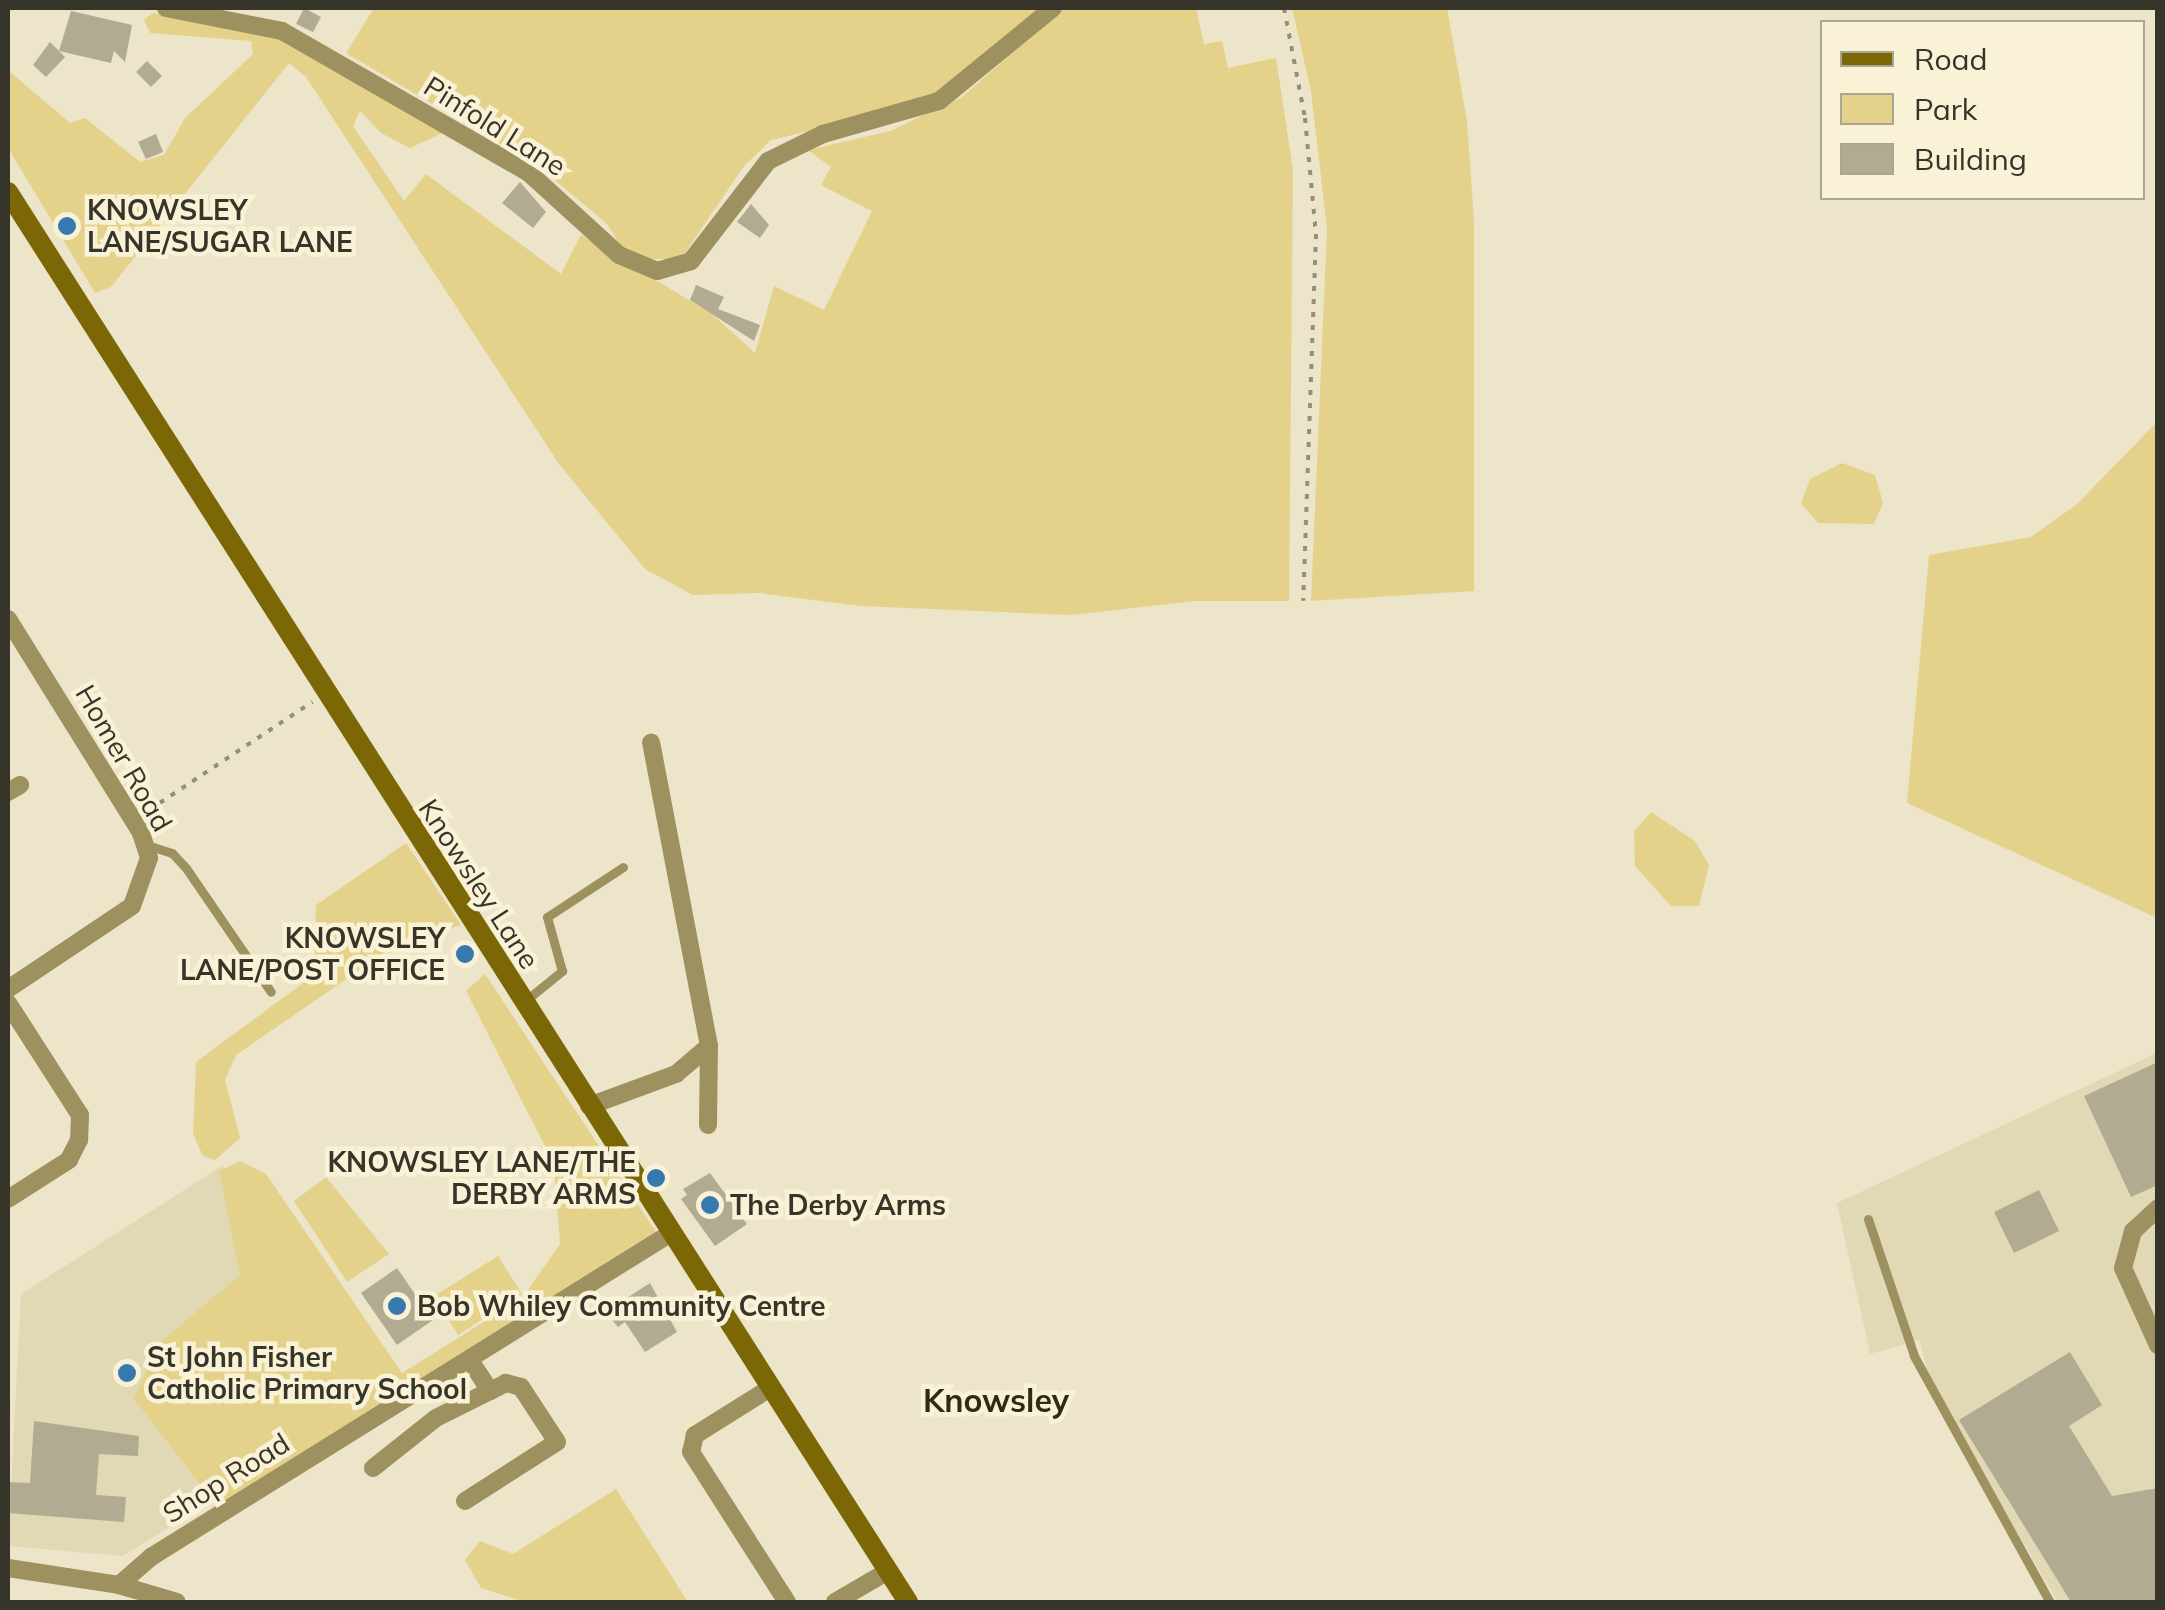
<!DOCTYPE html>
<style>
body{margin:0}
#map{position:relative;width:2165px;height:1610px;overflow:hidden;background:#ece5ca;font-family:Mulish,sans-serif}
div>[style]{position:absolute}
.built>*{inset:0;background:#e1d8b6}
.green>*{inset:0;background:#e4d28b}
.building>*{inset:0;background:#b1ab91}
.path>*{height:4px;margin-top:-2px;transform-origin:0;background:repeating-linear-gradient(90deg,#938f7b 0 5px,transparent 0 13px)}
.lane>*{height:9px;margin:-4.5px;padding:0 4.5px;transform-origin:4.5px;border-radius:4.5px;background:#9d915f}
.street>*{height:18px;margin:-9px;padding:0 9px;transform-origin:9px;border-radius:9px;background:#9d915f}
.secondary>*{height:20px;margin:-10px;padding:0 10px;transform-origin:10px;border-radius:10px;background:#7b6706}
.dots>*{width:28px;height:28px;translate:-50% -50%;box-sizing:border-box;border:5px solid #f9f2d7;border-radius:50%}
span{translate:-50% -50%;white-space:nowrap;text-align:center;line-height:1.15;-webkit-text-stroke:9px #f9f2d7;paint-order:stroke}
.street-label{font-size:28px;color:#37352a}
.poi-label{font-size:28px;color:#37352a;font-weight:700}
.left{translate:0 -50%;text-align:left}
.right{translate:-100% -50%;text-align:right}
.quarter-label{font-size:32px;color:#302b15;font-weight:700}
.frame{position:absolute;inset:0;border:10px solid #37352a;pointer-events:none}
.legend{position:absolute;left:1820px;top:20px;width:325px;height:180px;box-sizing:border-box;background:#f9f2d7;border:2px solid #aba692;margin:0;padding:12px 18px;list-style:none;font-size:30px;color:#37352a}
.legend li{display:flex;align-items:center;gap:20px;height:50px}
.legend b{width:50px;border:2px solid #aba692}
</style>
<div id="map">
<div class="built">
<div style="clip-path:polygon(2157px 1053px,2157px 1602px,2058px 1602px,1930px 1384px,1920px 1340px,1870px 1354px,1837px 1203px)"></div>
<div style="clip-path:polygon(222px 1166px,263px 1209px,213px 1500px,123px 1556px,8px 1546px,21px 1294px)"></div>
</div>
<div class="green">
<div style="clip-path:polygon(374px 8px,1042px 8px,951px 88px,899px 110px,771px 140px,744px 166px,681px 259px,647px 259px,625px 252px,607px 224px,538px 166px,346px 53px)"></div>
<div style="clip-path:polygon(1064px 8px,1196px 8px,1204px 44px,1222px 41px,1228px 68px,1276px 58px,1293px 170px,1289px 601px,1195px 601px,1071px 615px,861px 606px,759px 593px,693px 595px,645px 569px,559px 464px,306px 77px,289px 63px,111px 287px,95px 293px,8px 148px,8px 70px,70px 123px,85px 118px,140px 162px,164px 155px,185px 118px,253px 54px,251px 41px,150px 33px,144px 20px,153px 13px,281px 35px,447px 131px,410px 148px,381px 133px,360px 111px,353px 126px,404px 201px,426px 174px,561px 274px,581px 235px,712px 314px,755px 353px,774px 286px,824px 310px,872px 211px,821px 185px,831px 167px,808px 150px,890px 131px,962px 97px)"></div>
<div style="clip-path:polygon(1292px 8px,1447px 8px,1467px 121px,1474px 220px,1474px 591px,1311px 601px,1327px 229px,1311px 91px)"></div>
<div style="clip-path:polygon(2157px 422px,2157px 918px,1907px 803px,1929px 555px,2031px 537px,2076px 505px)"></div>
<div style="clip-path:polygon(1842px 463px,1875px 475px,1883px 503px,1874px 524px,1818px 523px,1801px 504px,1810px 479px)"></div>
<div style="clip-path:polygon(1651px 812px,1695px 841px,1709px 865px,1699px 906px,1671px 906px,1635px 866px,1634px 831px)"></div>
<div style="clip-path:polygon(406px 843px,461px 925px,441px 931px,425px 925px,236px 1055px,225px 1080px,240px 1138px,215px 1160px,203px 1156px,193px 1134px,196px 1062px,314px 975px,316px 905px)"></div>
<div style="clip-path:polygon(485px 974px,656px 1232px,217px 1506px,134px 1399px,157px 1345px,240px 1275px,219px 1171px,240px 1161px,266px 1174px,402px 1373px,522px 1298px,560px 1244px,554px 1164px,466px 991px)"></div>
<div style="clip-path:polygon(326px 1177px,389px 1254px,347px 1282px,294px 1201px)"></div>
<div style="clip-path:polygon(498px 1256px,522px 1294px,458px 1335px,434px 1296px)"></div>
<div style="clip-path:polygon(616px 1489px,688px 1602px,525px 1602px,481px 1588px,465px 1560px,480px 1541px,513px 1554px)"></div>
</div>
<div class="building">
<div style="clip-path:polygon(304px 8px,321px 17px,313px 32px,296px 24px)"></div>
<div style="clip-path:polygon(71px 11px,132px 25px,125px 62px,114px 51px,111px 63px,59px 51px)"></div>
<div style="clip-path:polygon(50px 42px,65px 57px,46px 77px,33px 65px)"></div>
<div style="clip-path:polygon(147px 61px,162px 76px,151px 87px,136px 72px)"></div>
<div style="clip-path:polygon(156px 134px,163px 152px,146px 159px,138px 142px)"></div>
<div style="clip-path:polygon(520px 182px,546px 212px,533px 228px,502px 203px)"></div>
<div style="clip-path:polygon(751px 204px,769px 225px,760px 238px,737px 222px)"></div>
<div style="clip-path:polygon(696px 285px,724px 297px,718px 309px,760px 325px,754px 341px,690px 300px)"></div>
<div style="clip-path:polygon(2158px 1062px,2158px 1185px,2131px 1197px,2084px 1096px)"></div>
<div style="clip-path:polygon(710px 1173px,747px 1224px,715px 1246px,681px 1199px,687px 1195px,683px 1189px)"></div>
<div style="clip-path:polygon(2039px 1190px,2059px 1231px,2014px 1253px,1994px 1212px)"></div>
<div style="clip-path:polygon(397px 1268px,433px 1320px,397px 1345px,361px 1293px)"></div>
<div style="clip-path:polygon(650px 1283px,677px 1332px,645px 1352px,625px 1322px,618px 1327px,605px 1312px)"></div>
<div style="clip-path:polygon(2070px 1352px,2102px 1405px,2069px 1426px,2112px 1496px,2158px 1488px,2158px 1602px,2071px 1602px,1959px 1420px)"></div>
<div style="clip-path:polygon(34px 1421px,139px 1436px,138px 1456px,99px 1454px,96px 1495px,126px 1497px,124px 1522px,8px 1513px,8px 1482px,30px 1483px)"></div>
</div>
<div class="path">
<div style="left:1284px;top:8px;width:112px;rotate:79.2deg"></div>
<div style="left:1305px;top:118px;width:117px;rotate:84.6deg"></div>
<div style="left:1316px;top:234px;width:367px;rotate:92deg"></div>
<div style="left:149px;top:810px;width:196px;rotate:-33.5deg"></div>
</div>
<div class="lane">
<div style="left:147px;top:845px;width:26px;rotate:18deg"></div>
<div style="left:172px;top:853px;width:21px;rotate:47deg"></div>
<div style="left:186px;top:868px;width:150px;rotate:55.6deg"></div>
<div style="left:525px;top:1001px;width:48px;rotate:-39deg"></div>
<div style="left:562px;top:971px;width:56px;rotate:-105.5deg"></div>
<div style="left:547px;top:917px;width:91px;rotate:-33.3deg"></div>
<div style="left:1868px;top:1219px;width:145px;rotate:71.4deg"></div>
<div style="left:1914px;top:1356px;width:281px;rotate:61.1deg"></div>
</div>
<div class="street">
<div style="left:166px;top:8px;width:118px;rotate:11.2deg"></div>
<div style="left:282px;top:31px;width:285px;rotate:29.9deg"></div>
<div style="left:529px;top:173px;width:122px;rotate:42.3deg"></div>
<div style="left:619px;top:255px;width:41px;rotate:22.8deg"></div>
<div style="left:657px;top:271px;width:35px;rotate:-16deg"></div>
<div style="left:691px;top:261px;width:126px;rotate:-52.4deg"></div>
<div style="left:768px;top:161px;width:61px;rotate:-26.1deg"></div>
<div style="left:823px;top:134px;width:121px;rotate:-15.9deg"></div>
<div style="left:939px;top:101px;width:147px;rotate:-39.2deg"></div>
<div style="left:8px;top:619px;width:252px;rotate:58.1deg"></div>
<div style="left:141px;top:833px;width:26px;rotate:72deg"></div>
<div style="left:149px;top:858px;width:51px;rotate:109.5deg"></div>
<div style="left:132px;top:906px;width:149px;rotate:146.2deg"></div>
<div style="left:8px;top:792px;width:14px;rotate:-30deg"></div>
<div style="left:8px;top:1003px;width:133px;rotate:57.3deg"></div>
<div style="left:80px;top:1115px;width:25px;rotate:92deg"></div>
<div style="left:79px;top:1140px;width:22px;rotate:117deg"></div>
<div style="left:69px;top:1160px;width:72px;rotate:147.4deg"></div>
<div style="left:589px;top:1106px;width:93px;rotate:-20.2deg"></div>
<div style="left:676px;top:1074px;width:43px;rotate:-40.3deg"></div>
<div style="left:709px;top:1046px;width:309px;rotate:-100.8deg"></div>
<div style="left:708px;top:1125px;width:79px;rotate:-89.3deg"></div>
<div style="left:2158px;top:1208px;width:34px;rotate:137deg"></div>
<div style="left:2133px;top:1231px;width:38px;rotate:105deg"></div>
<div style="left:2123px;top:1268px;width:85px;rotate:65.6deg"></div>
<div style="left:770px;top:1388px;width:89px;rotate:147.9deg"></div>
<div style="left:695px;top:1435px;width:17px;rotate:103deg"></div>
<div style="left:691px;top:1452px;width:178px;rotate:57.4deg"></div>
<div style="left:373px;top:1468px;width:80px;rotate:-38.4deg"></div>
<div style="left:436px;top:1418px;width:60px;rotate:-26.6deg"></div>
<div style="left:465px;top:1501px;width:109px;rotate:-32.7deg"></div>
<div style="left:557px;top:1442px;width:66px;rotate:-123.2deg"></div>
<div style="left:521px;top:1387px;width:16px;rotate:-165deg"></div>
<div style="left:506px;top:1383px;width:18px;rotate:153deg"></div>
<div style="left:490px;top:1391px;width:38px;rotate:-123deg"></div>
<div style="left:8px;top:1568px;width:112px;rotate:8.7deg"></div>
<div style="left:119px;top:1585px;width:60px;rotate:16.3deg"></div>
<div style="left:119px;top:1585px;width:43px;rotate:-41.2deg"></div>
<div style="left:151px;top:1557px;width:613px;rotate:-31.93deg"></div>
<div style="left:835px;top:1602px;width:61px;rotate:-30.3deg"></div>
</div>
<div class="secondary">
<div style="left:8px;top:192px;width:1673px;rotate:57.45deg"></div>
</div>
<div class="dots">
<div style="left:67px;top:226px;background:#3679af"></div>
<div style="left:465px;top:954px;background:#3679af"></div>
<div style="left:656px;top:1178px;background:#3679af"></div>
<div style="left:710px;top:1205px;background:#3679af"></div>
<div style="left:397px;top:1306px;background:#3679af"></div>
<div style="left:127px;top:1373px;background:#3679af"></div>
</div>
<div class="street-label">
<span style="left:495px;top:126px;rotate:32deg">Pinfold Lane</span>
<span style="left:124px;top:758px;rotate:60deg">Homer Road</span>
<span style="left:479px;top:884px;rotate:57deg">Knowsley Lane</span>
<span style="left:226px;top:1478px;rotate:-32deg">Shop Road</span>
</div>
<div class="poi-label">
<span class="left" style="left:87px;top:226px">KNOWSLEY<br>LANE/SUGAR LANE</span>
<span class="right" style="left:445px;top:954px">KNOWSLEY<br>LANE/POST OFFICE</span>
<span class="right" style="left:636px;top:1178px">KNOWSLEY LANE/THE<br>DERBY ARMS</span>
<span class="left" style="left:730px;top:1205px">The Derby Arms</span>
<span class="left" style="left:417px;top:1306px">Bob Whiley Community Centre</span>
<span class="left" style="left:147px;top:1373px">St John Fisher<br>Catholic Primary School</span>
</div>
<div class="quarter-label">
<span style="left:996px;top:1400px">Knowsley</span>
</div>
<div class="frame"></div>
<ul class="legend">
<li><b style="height:12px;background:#7b6706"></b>Road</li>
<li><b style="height:28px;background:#e4d28b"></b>Park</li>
<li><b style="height:28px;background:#b1ab91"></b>Building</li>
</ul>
</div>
